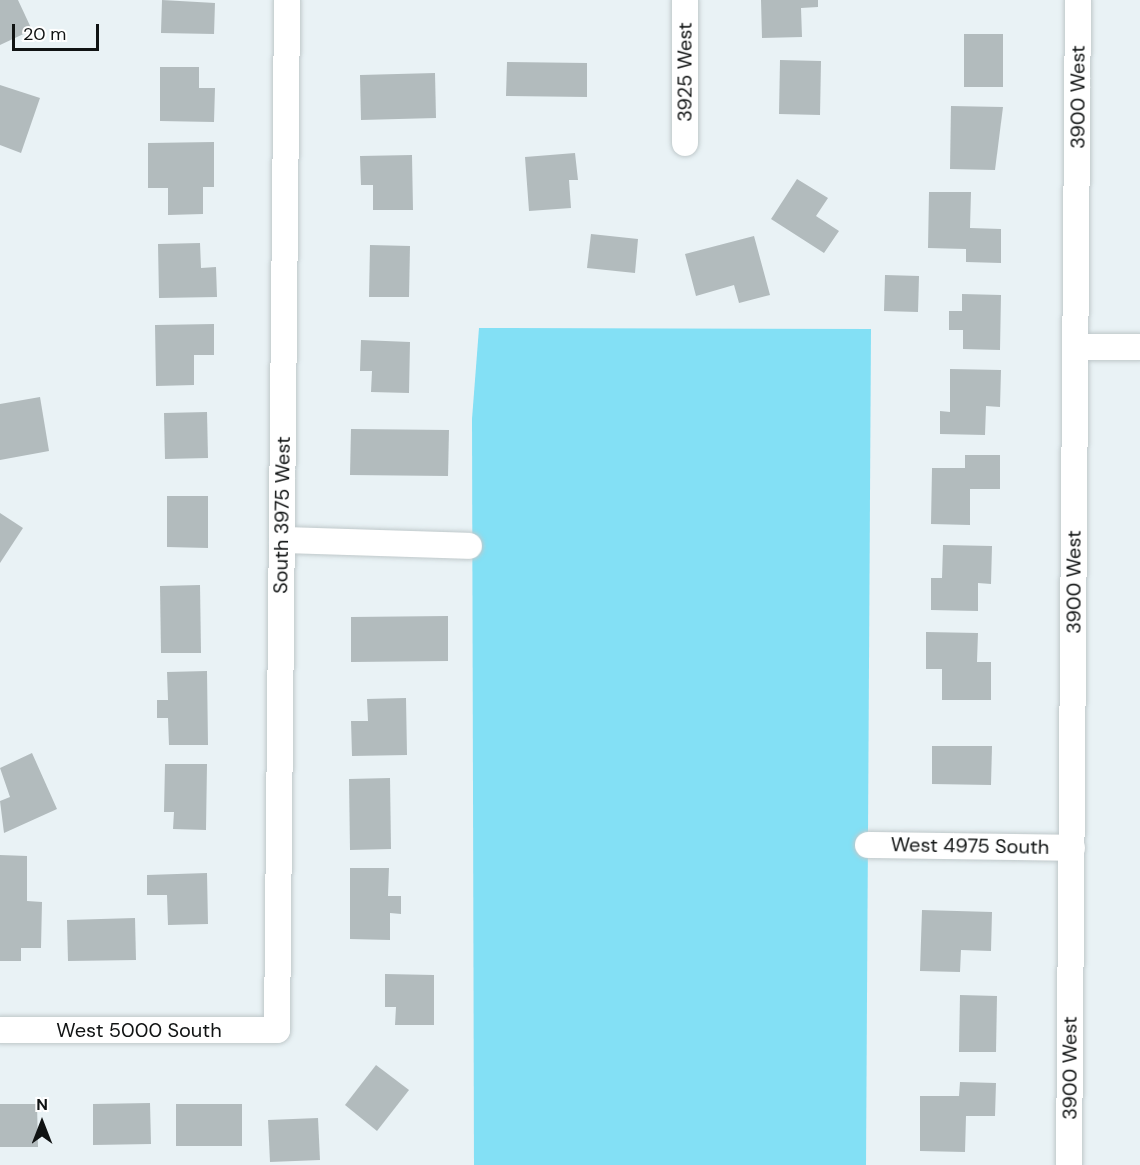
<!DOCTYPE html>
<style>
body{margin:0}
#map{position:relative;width:1140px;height:1165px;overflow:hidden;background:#e9f2f5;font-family:"DM Sans",sans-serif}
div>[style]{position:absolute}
.green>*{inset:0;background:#83e0f5}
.building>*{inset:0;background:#b2bbbd}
.roads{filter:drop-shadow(0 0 2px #bfc8ca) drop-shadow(0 0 2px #bfc8ca)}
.minor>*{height:26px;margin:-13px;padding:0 13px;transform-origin:13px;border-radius:13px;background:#fff}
span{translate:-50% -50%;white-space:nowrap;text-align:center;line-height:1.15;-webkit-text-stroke:4.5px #fff;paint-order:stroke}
.street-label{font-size:20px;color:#101313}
.north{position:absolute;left:12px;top:1093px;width:60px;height:60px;-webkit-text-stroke:4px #fff;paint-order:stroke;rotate:0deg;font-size:16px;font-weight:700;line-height:24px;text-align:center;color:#101313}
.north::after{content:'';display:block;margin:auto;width:21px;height:27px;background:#101313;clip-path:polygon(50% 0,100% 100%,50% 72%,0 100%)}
.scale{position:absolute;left:12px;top:24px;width:87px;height:27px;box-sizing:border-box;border:3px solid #101313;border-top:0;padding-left:8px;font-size:18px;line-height:21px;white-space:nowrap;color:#101313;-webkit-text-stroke:4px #fff;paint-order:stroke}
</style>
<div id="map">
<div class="green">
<div style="clip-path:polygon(479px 328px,871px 329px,866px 1165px,474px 1165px,472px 419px)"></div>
</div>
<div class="building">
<div style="clip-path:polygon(0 0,18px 0,32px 30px,0 45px)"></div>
<div style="clip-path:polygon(162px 0,215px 3px,214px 34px,161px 33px)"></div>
<div style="clip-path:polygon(761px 0,818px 0,818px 7px,801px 8px,802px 37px,762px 38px)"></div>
<div style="clip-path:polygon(964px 34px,1003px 34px,1003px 87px,964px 87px)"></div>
<div style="clip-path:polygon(780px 60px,821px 61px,820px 115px,779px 114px)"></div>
<div style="clip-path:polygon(507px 62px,587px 63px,587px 97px,506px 96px)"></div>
<div style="clip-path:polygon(160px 67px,199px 67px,199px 88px,215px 88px,214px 122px,160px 121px)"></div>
<div style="clip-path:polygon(435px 73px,436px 118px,361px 120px,360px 75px)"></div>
<div style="clip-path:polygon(0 85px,40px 98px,21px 153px,0 145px)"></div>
<div style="clip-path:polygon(951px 106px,1003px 107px,995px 170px,950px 169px)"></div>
<div style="clip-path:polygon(214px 142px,214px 187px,203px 187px,203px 214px,168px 215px,168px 188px,148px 188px,148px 143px)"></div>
<div style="clip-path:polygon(575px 153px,578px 180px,569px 180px,571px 208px,529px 211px,525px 157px)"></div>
<div style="clip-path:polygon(412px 155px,413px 210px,373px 210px,373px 185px,361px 185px,360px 156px)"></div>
<div style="clip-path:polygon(797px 179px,828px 198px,816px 216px,839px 231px,824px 253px,771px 219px)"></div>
<div style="clip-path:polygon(929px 192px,971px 192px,970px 228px,1001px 229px,1001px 263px,966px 262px,966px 249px,928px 248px)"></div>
<div style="clip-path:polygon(591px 234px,638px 239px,635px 273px,587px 268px)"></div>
<div style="clip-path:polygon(754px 236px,770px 295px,739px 303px,734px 285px,696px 296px,685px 254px)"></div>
<div style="clip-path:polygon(200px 243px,201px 268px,216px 267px,217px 297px,159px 298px,158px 244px)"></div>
<div style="clip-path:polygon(370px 245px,410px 246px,409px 297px,369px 297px)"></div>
<div style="clip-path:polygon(885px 275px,919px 276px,918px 312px,884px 311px)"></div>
<div style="clip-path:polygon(962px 294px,1001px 295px,1000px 350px,963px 349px,963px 330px,949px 330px,949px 311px,962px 311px)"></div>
<div style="clip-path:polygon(214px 324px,214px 355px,194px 355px,194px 385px,156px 386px,155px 325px)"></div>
<div style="clip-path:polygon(361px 340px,410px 342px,409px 393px,371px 392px,372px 371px,360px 371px)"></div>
<div style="clip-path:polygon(950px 369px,1001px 370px,1000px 407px,986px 406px,985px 435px,940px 434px,940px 411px,950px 412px)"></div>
<div style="clip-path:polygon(40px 397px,49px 451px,0 460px,0 404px)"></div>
<div style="clip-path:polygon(207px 412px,208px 458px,165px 459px,164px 413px)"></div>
<div style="clip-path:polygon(351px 429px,449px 430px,448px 476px,350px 475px)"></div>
<div style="clip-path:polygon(965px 455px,1000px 455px,1000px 489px,970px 489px,970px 525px,931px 524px,932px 468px,965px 468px)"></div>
<div style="clip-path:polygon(167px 496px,208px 496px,208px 548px,167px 547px)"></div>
<div style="clip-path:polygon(0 513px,23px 528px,0 563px)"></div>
<div style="clip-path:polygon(943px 545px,992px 546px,991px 584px,978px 583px,978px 611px,931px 610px,931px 578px,942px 578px)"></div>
<div style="clip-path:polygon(200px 585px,201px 653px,161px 653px,160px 586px)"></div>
<div style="clip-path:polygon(448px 616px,448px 661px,351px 662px,351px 617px)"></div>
<div style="clip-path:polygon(926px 632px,978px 633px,977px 662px,991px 662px,991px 700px,942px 700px,942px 669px,926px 669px)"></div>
<div style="clip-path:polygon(207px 671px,208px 745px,169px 745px,168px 718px,157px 718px,157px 700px,168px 700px,167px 672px)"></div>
<div style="clip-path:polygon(406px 698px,407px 755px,352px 756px,351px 721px,368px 721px,367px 699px)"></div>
<div style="clip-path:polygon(932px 746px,992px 746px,991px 785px,932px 784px)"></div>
<div style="clip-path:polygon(32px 753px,57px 809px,4px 833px,0 801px,10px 797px,0 768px)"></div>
<div style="clip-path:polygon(165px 764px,207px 764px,206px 830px,173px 829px,174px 812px,164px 812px)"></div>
<div style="clip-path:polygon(390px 778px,391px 849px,350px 850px,349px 779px)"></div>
<div style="clip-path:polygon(0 855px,27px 856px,27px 901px,42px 902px,41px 948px,21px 948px,21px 961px,0 961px)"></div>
<div style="clip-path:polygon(350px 868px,389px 868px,388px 896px,401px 896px,401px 914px,390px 913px,390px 940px,350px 939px)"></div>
<div style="clip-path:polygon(207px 873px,208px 924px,168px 925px,167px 895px,147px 895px,147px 875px)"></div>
<div style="clip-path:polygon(922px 910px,992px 912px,991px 951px,961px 950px,960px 972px,920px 971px)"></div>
<div style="clip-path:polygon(135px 918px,136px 960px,68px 961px,67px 920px)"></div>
<div style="clip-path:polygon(385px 974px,434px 975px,434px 1025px,395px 1025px,396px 1007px,385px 1007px)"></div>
<div style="clip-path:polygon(960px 995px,997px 996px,996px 1052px,959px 1052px)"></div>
<div style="clip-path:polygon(376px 1065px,409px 1090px,377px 1131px,345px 1105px)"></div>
<div style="clip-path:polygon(960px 1082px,996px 1083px,995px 1116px,966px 1116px,965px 1152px,920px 1151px,920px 1096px,959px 1096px)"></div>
<div style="clip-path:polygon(150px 1103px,151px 1144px,93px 1145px,93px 1104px)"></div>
<div style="clip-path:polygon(0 1104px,37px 1104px,38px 1147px,0 1147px)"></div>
<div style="clip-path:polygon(176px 1104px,242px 1104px,242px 1146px,176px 1146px)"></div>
<div style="clip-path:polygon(318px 1118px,320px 1160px,270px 1162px,268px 1120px)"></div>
</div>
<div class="roads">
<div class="minor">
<div style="left:685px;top:0;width:143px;rotate:90deg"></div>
<div style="left:1076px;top:347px;width:64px"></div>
<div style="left:282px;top:540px;width:187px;rotate:1.8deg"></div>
<div style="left:868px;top:845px;width:204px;rotate:0.8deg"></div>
<div style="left:0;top:1030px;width:277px"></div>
<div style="left:277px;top:1030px;width:1030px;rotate:-89.44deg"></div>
<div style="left:1069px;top:1165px;width:1165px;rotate:-89.56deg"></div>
</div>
</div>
<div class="street-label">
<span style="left:685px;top:72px;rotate:-90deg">3925 West</span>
<span style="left:1078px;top:97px;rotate:-90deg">3900 West</span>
<span style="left:282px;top:515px;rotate:-89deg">South 3975 West</span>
<span style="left:1074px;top:582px;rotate:-90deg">3900 West</span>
<span style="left:970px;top:846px;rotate:1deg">West 4975 South</span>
<span style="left:139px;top:1030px">West 5000 South</span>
<span style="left:1070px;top:1068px;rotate:-90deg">3900 West</span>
</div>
<div class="north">N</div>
<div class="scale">20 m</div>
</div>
